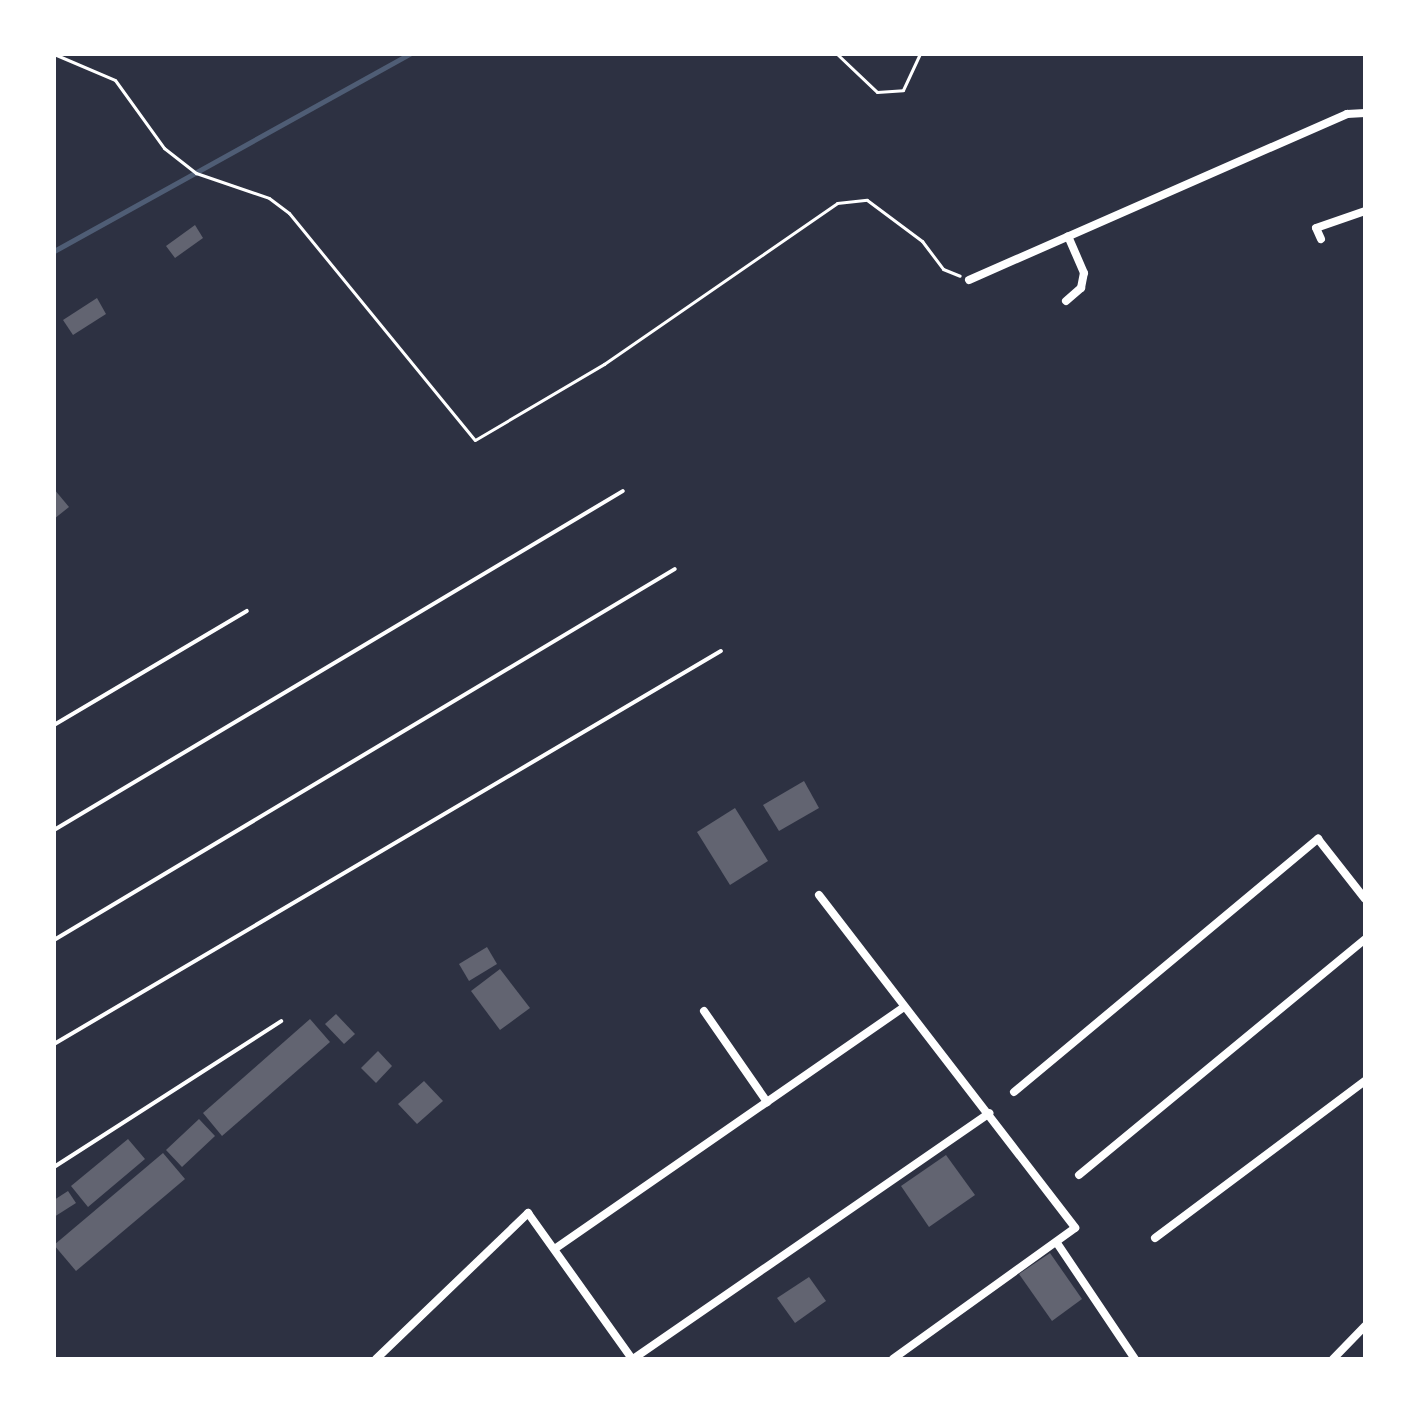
<!DOCTYPE html>
<style>
body{margin:0}
#map{position:relative;width:1419px;height:1413px;overflow:hidden;background:#2d3142;font-family:"Roboto Condensed",sans-serif}
div>[style]{position:absolute}
.stream>*{height:5px;margin:-2.5px;padding:0 2.5px;transform-origin:2.5px;border-radius:2.5px;background:#4f5d75}
.building>*{inset:0;background:#626471}
.path>*{height:3px;margin:-1.5px;padding:0 1.5px;transform-origin:1.5px;border-radius:1.5px;background:#fff}
.service>*{height:4px;margin:-2px;padding:0 2px;transform-origin:2px;border-radius:2px;background:#fff}
.minor>*{height:8px;margin:-4px;padding:0 4px;transform-origin:4px;border-radius:4px;background:#fff}
span{translate:-50% -50%;white-space:nowrap;text-align:center;line-height:1.15;-webkit-text-stroke:6px #fff;paint-order:stroke}
.frame{position:absolute;inset:0;border:56px solid #fff;pointer-events:none}
</style>
<div id="map">
<div class="stream">
<div style="left:54px;top:251px;width:407px;rotate:-29deg"></div>
</div>
<div class="building">
<div style="clip-path:polygon(195px 225px,203px 238px,175px 258px,166px 246px)"></div>
<div style="clip-path:polygon(97px 298px,106px 314px,73px 335px,63px 320px)"></div>
<div style="clip-path:polygon(54px 489px,69px 507px,54px 519px)"></div>
<div style="clip-path:polygon(804px 781px,819px 808px,779px 831px,763px 805px)"></div>
<div style="clip-path:polygon(735px 808px,768px 861px,730px 885px,697px 832px)"></div>
<div style="clip-path:polygon(487px 947px,497px 964px,469px 981px,459px 964px)"></div>
<div style="clip-path:polygon(500px 969px,530px 1008px,500px 1030px,471px 991px)"></div>
<div style="clip-path:polygon(336px 1014px,355px 1034px,344px 1044px,325px 1024px)"></div>
<div style="clip-path:polygon(310px 1019px,330px 1042px,222px 1136px,203px 1113px)"></div>
<div style="clip-path:polygon(378px 1051px,392px 1066px,376px 1083px,361px 1068px)"></div>
<div style="clip-path:polygon(424px 1081px,443px 1101px,417px 1124px,398px 1104px)"></div>
<div style="clip-path:polygon(199px 1119px,215px 1136px,182px 1167px,166px 1150px)"></div>
<div style="clip-path:polygon(128px 1139px,145px 1159px,88px 1207px,71px 1186px)"></div>
<div style="clip-path:polygon(163px 1153px,185px 1179px,76px 1271px,54px 1245px)"></div>
<div style="clip-path:polygon(946px 1155px,975px 1195px,929px 1227px,901px 1186px)"></div>
<div style="clip-path:polygon(68px 1191px,76px 1203px,54px 1217px,54px 1200px)"></div>
<div style="clip-path:polygon(1050px 1253px,1082px 1299px,1052px 1321px,1019px 1274px)"></div>
<div style="clip-path:polygon(809px 1277px,826px 1301px,795px 1323px,777px 1298px)"></div>
</div>
<div class="path">
<div style="left:54px;top:54px;width:66px;rotate:23.1deg"></div>
<div style="left:115px;top:80px;width:84px;rotate:54.2deg"></div>
<div style="left:164px;top:148px;width:41px;rotate:38deg"></div>
<div style="left:196px;top:173px;width:77px;rotate:18.9deg"></div>
<div style="left:269px;top:198px;width:25px;rotate:37deg"></div>
<div style="left:289px;top:213px;width:293px;rotate:50.7deg"></div>
<div style="left:475px;top:440px;width:150px;rotate:-30.5deg"></div>
<div style="left:604px;top:364px;width:283px;rotate:-34.6deg"></div>
<div style="left:837px;top:203px;width:30px;rotate:-6deg"></div>
<div style="left:867px;top:200px;width:69px;rotate:36.7deg"></div>
<div style="left:922px;top:241px;width:35px;rotate:53deg"></div>
<div style="left:943px;top:269px;width:18px;rotate:22deg"></div>
<div style="left:837px;top:54px;width:55px;rotate:43.5deg"></div>
<div style="left:877px;top:92px;width:26px;rotate:-4deg"></div>
<div style="left:903px;top:90px;width:40px;rotate:-65deg"></div>
</div>
<div class="service">
<div style="left:54px;top:725px;width:224px;rotate:-30.6deg"></div>
<div style="left:54px;top:830px;width:662px;rotate:-30.79deg"></div>
<div style="left:54px;top:940px;width:723px;rotate:-30.86deg"></div>
<div style="left:54px;top:1044px;width:774px;rotate:-30.51deg"></div>
<div style="left:54px;top:1167px;width:270px;rotate:-32.7deg"></div>
</div>
<div class="minor">
<div style="left:1321px;top:239px;width:12px;rotate:-114deg"></div>
<div style="left:1316px;top:228px;width:52px;rotate:-19.1deg"></div>
<div style="left:969px;top:280px;width:413px;rotate:-23.7deg"></div>
<div style="left:1347px;top:114px;width:18px;rotate:-3deg"></div>
<div style="left:1066px;top:301px;width:20px;rotate:-41deg"></div>
<div style="left:1081px;top:288px;width:15px;rotate:-79deg"></div>
<div style="left:1084px;top:273px;width:40px;rotate:-113.4deg"></div>
<div style="left:819px;top:895px;width:420px;rotate:52.4deg"></div>
<div style="left:1075px;top:1228px;width:224px;rotate:144.3deg"></div>
<div style="left:704px;top:1011px;width:111px;rotate:55.3deg"></div>
<div style="left:1014px;top:1092px;width:396px;rotate:-39.8deg"></div>
<div style="left:1318px;top:839px;width:76px;rotate:51.9deg"></div>
<div style="left:1079px;top:1175px;width:371px;rotate:-39.5deg"></div>
<div style="left:1155px;top:1238px;width:262px;rotate:-36.8deg"></div>
<div style="left:1057px;top:1243px;width:140px;rotate:56.1deg"></div>
<div style="left:556px;top:1248px;width:422px;rotate:-34.7deg"></div>
<div style="left:376px;top:1359px;width:211px;rotate:-43.8deg"></div>
<div style="left:528px;top:1213px;width:179px;rotate:54.5deg"></div>
<div style="left:633px;top:1359px;width:433px;rotate:-34.6deg"></div>
<div style="left:1333px;top:1359px;width:46px;rotate:-45.9deg"></div>
</div>
<div class="frame"></div>
</div>
